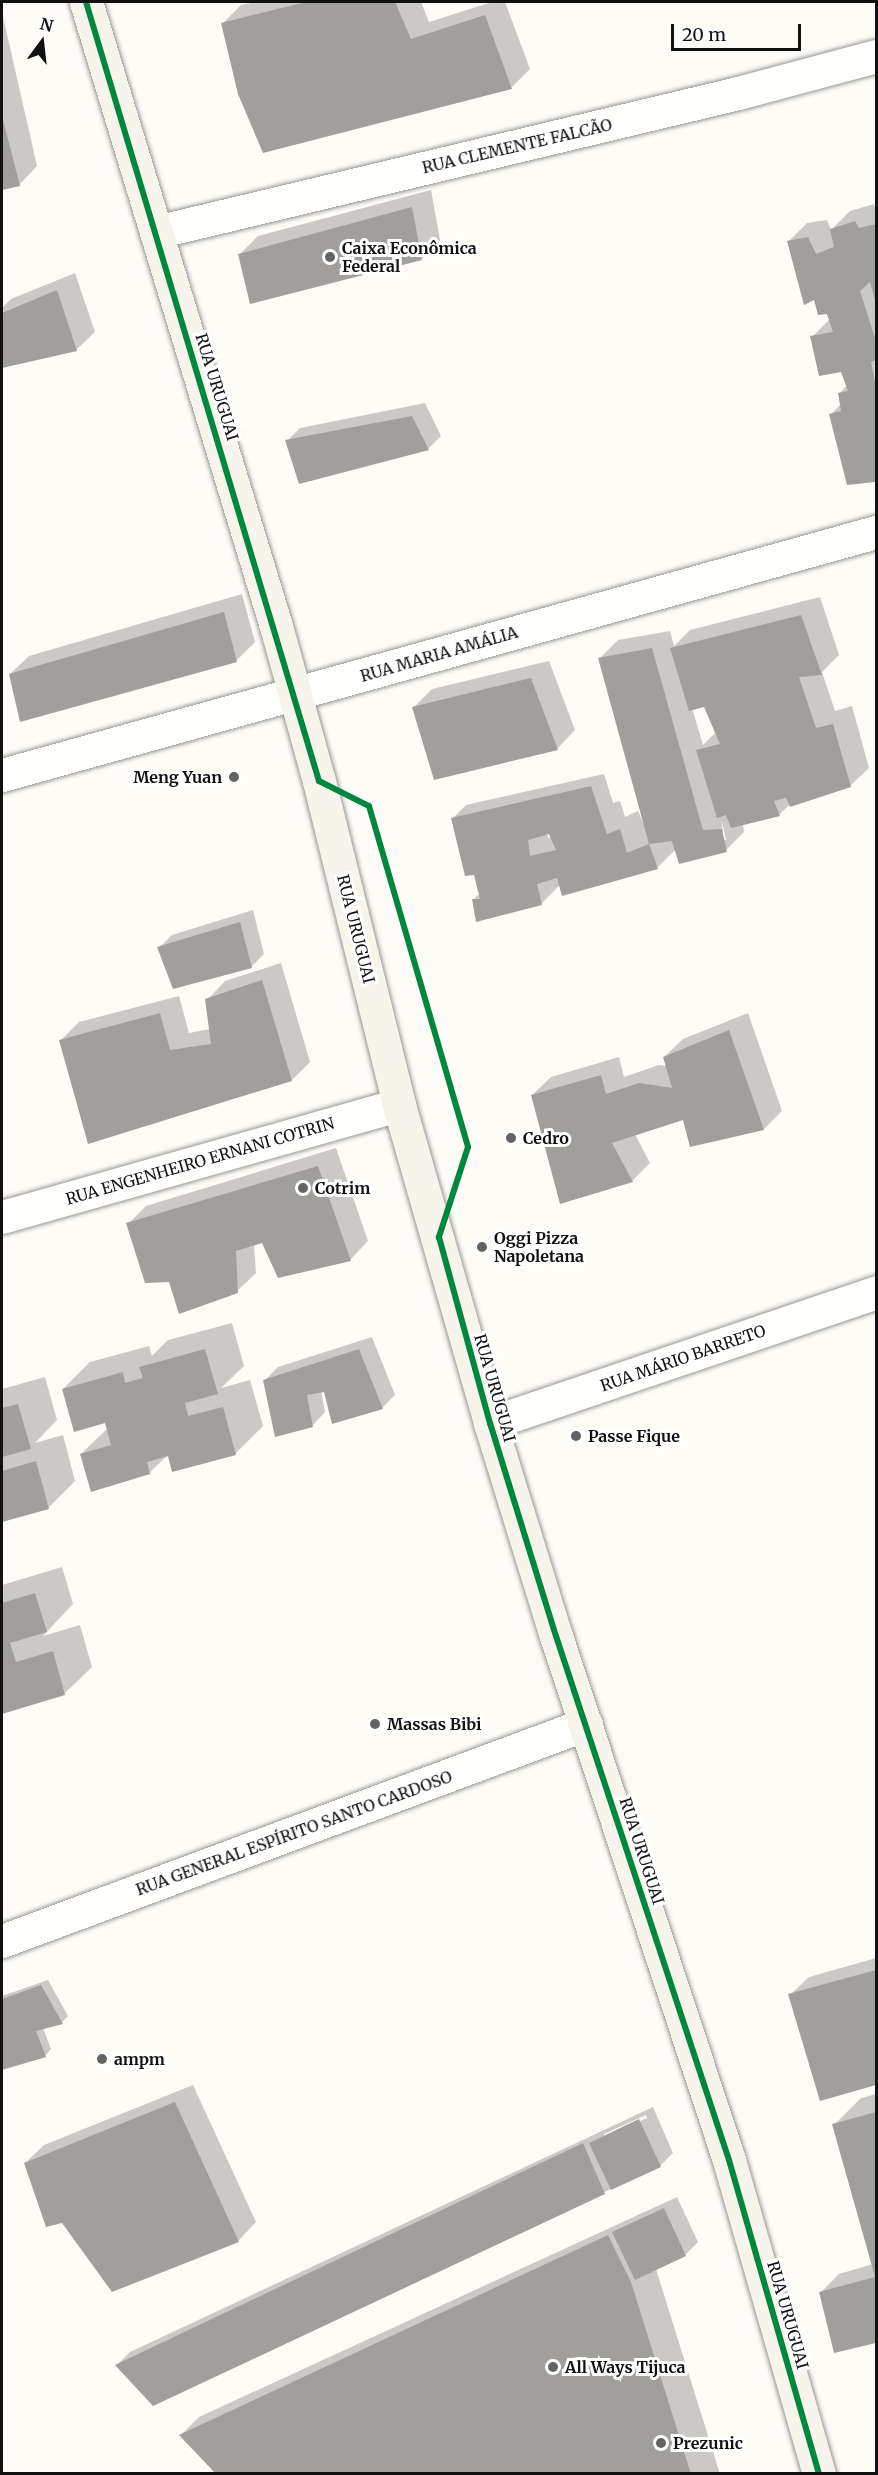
<!DOCTYPE html>
<meta charset="utf-8">
<style>
body{margin:0}
#map{position:relative;width:878px;height:2475px;overflow:hidden;background:#fdfcf7;font-family:Merriweather,serif}
div>[style]{position:absolute}
.shadow>*{inset:0;background:#0003}
.building>*{inset:0;background:#a19f9c}
.roads{filter:drop-shadow(0 0 2px #979795) drop-shadow(0 0 2px #979795)}
.minor>*{height:33px;margin:-16.5px;padding:0 16.5px;transform-origin:16.5px;border-radius:16.5px;background:#fffffe}
.secondary>*{height:33px;margin:-16.5px;padding:0 16.5px;transform-origin:16.5px;border-radius:16.5px;background:#f6f4eb}
.cycleway>*{height:6px;margin:-3px;padding:0 3px;transform-origin:3px;border-radius:3px;background:#00873e}
.dots>*{width:16px;height:16px;translate:-50% -50%;box-sizing:border-box;border:3px solid #fff;border-radius:50%}
span{translate:-50% -50%;white-space:nowrap;text-align:center;line-height:1.15;-webkit-text-stroke:6px #fff;paint-order:stroke}
.street-label{font-size:16px;color:#111}
.poi-label{font-size:16px;color:#111;font-weight:700}
.left{translate:0 -50%;text-align:left}
.right{translate:-100% -50%;text-align:right}
.frame{position:absolute;inset:0;border:3px solid #111;pointer-events:none}
.north{position:absolute;left:12px;top:12px;width:60px;height:60px;-webkit-text-stroke:4px #fff;paint-order:stroke;rotate:15deg;font-size:16px;font-weight:700;line-height:24px;text-align:center;color:#111}
.north::after{content:'';display:block;margin:auto;width:21px;height:27px;background:#111;clip-path:polygon(50% 0,100% 100%,50% 72%,0 100%)}
.scale{position:absolute;left:671px;top:24px;width:130px;height:27px;box-sizing:border-box;border:3px solid #111;border-top:0;padding-left:8px;font-size:18px;line-height:21px;white-space:nowrap;color:#111;-webkit-text-stroke:4px #fff;paint-order:stroke}
</style>
<div id="map">
<div class="shadow">
<div style="clip-path:polygon(256px 2px,421px 2px,429px 22px,492px 2px,505px 2px,530px 69px,512px 87px,264px 151px,222px 24px,241px 5px)"></div>
<div style="clip-path:polygon(2px 12px,37px 166px,19px 185px,2px 189px)"></div>
<div style="clip-path:polygon(431px 190px,440px 240px,421px 259px,240px 254px,258px 236px)"></div>
<div style="clip-path:polygon(874px 204px,876px 209px,874px 480px,831px 414px,841px 404px,840px 393px,847px 385px,842px 370px,812px 337px,830px 319px,815px 298px,788px 242px,807px 223px,827px 220px,831px 230px,850px 211px)"></div>
<div style="clip-path:polygon(75px 273px,95px 332px,76px 350px,2px 367px,2px 308px,11px 299px)"></div>
<div style="clip-path:polygon(425px 403px,441px 436px,428px 449px,287px 441px,300px 428px)"></div>
<div style="clip-path:polygon(242px 594px,255px 642px,236px 661px,10px 674px,29px 656px)"></div>
<div style="clip-path:polygon(evenodd,820px 597px,839px 655px,822px 672px,835px 711px,852px 706px,869px 768px,850px 786px,790px 804px,780px 814px,743px 824px,744px 832px,726px 850px,676px 849px,657px 868px,560px 885px,541px 904px,473px 900px,480px 893px,476px 874px,453px 818px,466px 805px,604px 774px,613px 803px,620px 801px,625px 817px,638px 811px,649px 836px,600px 658px,618px 640px,670px 631px,674px 646px,690px 630px,820px 597px,705px 705px,716px 732px,703px 745px,692px 708px,705px 705px,820px 597px,722px 821px,726px 840px,723px 840px,722px 821px,820px 597px,550px 832px,552px 837px,548px 838px,547px 833px,550px 832px)"></div>
<div style="clip-path:polygon(549px 661px,575px 730px,557px 749px,414px 707px,432px 689px)"></div>
<div style="clip-path:polygon(253px 910px,264px 954px,251px 967px,159px 948px,172px 935px)"></div>
<div style="clip-path:polygon(281px 963px,310px 1062px,292px 1080px,61px 1040px,79px 1022px,179px 996px,189px 1033px,210px 1029px,207px 1000px,225px 981px)"></div>
<div style="clip-path:polygon(748px 1013px,782px 1111px,764px 1129px,684px 1118px,635px 1134px,650px 1163px,632px 1181px,532px 1095px,551px 1077px,619px 1057px,624px 1077px,659px 1065px,667px 1066px,664px 1057px,683px 1039px)"></div>
<div style="clip-path:polygon(336px 1148px,368px 1241px,350px 1260px,263px 1241px,254px 1244px,256px 1273px,237px 1291px,128px 1224px,146px 1206px)"></div>
<div style="clip-path:polygon(232px 1323px,244px 1366px,221px 1388px,250px 1380px,263px 1426px,236px 1453px,173px 1470px,169px 1454px,149px 1473px,81px 1454px,108px 1428px,106px 1421px,63px 1389px,90px 1362px,149px 1346px,152px 1356px,168px 1340px)"></div>
<div style="clip-path:polygon(372px 1337px,395px 1395px,382px 1408px,321px 1391px,325px 1412px,312px 1426px,265px 1380px,278px 1367px)"></div>
<div style="clip-path:polygon(45px 1377px,57px 1420px,35px 1443px,63px 1435px,75px 1481px,48px 1508px,2px 1521px,2px 1389px)"></div>
<div style="clip-path:polygon(62px 1567px,73px 1604px,43px 1636px,80px 1625px,92px 1667px,64px 1694px,2px 1712px,2px 1585px)"></div>
<div style="clip-path:polygon(876px 1958px,876px 2084px,821px 2100px,790px 1995px,809px 1977px)"></div>
<div style="clip-path:polygon(48px 1980px,68px 2016px,62px 2022px,43px 2028px,51px 2049px,45px 2056px,2px 2068px,2px 1996px)"></div>
<div style="clip-path:polygon(193px 2085px,256px 2222px,238px 2241px,25px 2163px,44px 2145px)"></div>
<div style="clip-path:polygon(876px 2094px,876px 2341px,835px 2352px,821px 2292px,839px 2274px,873px 2264px,834px 2125px,861px 2098px)"></div>
<div style="clip-path:polygon(evenodd,653px 2107px,673px 2153px,660px 2166px,153px 2404px,117px 2365px,130px 2352px,653px 2107px,646px 2115px,647px 2118px,604px 2137px,604px 2134px,646px 2115px)"></div>
<div style="clip-path:polygon(677px 2197px,698px 2242px,685px 2255px,656px 2269px,720px 2474px,218px 2474px,181px 2435px,199px 2417px)"></div>
</div>
<div class="building">
<div style="clip-path:polygon(306px 2px,395px 2px,411px 39px,485px 15px,512px 89px,263px 153px,238px 94px,221px 23px)"></div>
<div style="clip-path:polygon(2px 116px,20px 186px,2px 190px)"></div>
<div style="clip-path:polygon(412px 207px,422px 260px,250px 304px,238px 254px)"></div>
<div style="clip-path:polygon(855px 221px,859px 228px,876px 224px,876px 304px,870px 282px,860px 291px,876px 341px,876px 360px,871px 362px,876px 386px,876px 467px,875px 482px,847px 485px,829px 414px,841px 411px,838px 393px,848px 391px,841px 372px,819px 376px,810px 336px,833px 332px,827px 314px,818px 315px,814px 300px,804px 305px,787px 241px,808px 237px,816px 254px,834px 247px,830px 229px)"></div>
<div style="clip-path:polygon(57px 290px,77px 351px,2px 368px,2px 313px)"></div>
<div style="clip-path:polygon(412px 416px,429px 450px,299px 484px,285px 440px)"></div>
<div style="clip-path:polygon(224px 612px,237px 662px,20px 722px,9px 674px)"></div>
<div style="clip-path:polygon(801px 615px,822px 675px,799px 677px,816px 728px,833px 724px,851px 787px,790px 807px,786px 798px,774px 801px,780px 816px,731px 828px,726px 815px,717px 818px,696px 750px,720px 744px,704px 707px,689px 711px,670px 648px)"></div>
<div style="clip-path:polygon(652px 648px,703px 830px,722px 829px,727px 852px,679px 864px,672px 841px,649px 844px,598px 658px)"></div>
<div style="clip-path:polygon(531px 678px,558px 750px,434px 780px,412px 707px)"></div>
<div style="clip-path:polygon(evenodd,591px 786px,607px 834px,620px 829px,627px 853px,649px 844px,658px 869px,562px 896px,557px 878px,537px 884px,542px 905px,476px 922px,472px 899px,480px 899px,474px 875px,465px 876px,451px 818px,591px 786px,549px 834px,556px 850px,530px 856px,528px 840px,549px 834px)"></div>
<div style="clip-path:polygon(240px 922px,252px 968px,173px 989px,157px 947px)"></div>
<div style="clip-path:polygon(262px 980px,292px 1081px,88px 1144px,59px 1040px,160px 1013px,170px 1050px,211px 1044px,205px 999px)"></div>
<div style="clip-path:polygon(729px 1030px,764px 1130px,690px 1147px,683px 1120px,612px 1143px,633px 1182px,560px 1204px,531px 1095px,601px 1075px,606px 1094px,639px 1083px,672px 1088px,663px 1057px)"></div>
<div style="clip-path:polygon(318px 1166px,351px 1261px,278px 1278px,262px 1243px,236px 1251px,238px 1293px,179px 1314px,169px 1282px,145px 1283px,126px 1223px)"></div>
<div style="clip-path:polygon(205px 1349px,218px 1394px,185px 1403px,188px 1416px,223px 1407px,236px 1455px,172px 1472px,168px 1456px,147px 1462px,150px 1474px,91px 1492px,80px 1454px,111px 1445px,105px 1423px,74px 1432px,62px 1389px,123px 1372px,125px 1383px,143px 1378px,139px 1367px)"></div>
<div style="clip-path:polygon(359px 1349px,383px 1409px,332px 1424px,324px 1392px,307px 1395px,313px 1427px,275px 1437px,263px 1380px)"></div>
<div style="clip-path:polygon(18px 1404px,31px 1449px,2px 1457px,2px 1408px)"></div>
<div style="clip-path:polygon(36px 1461px,49px 1509px,2px 1522px,2px 1471px)"></div>
<div style="clip-path:polygon(35px 1593px,47px 1632px,10px 1643px,16px 1662px,53px 1651px,65px 1695px,2px 1714px,2px 1603px)"></div>
<div style="clip-path:polygon(876px 1970px,876px 2085px,820px 2101px,788px 1994px)"></div>
<div style="clip-path:polygon(41px 1985px,63px 2024px,36px 2031px,46px 2057px,2px 2070px,2px 1999px)"></div>
<div style="clip-path:polygon(175px 2102px,239px 2242px,112px 2292px,62px 2223px,46px 2227px,24px 2163px)"></div>
<div style="clip-path:polygon(876px 2112px,876px 2343px,834px 2353px,819px 2292px,875px 2277px,832px 2124px)"></div>
<div style="clip-path:polygon(639px 2119px,661px 2167px,611px 2190px,589px 2143px)"></div>
<div style="clip-path:polygon(583px 2143px,605px 2194px,153px 2406px,115px 2365px)"></div>
<div style="clip-path:polygon(664px 2208px,686px 2256px,635px 2280px,612px 2232px)"></div>
<div style="clip-path:polygon(608px 2235px,631px 2282px,691px 2474px,216px 2474px,179px 2435px)"></div>
</div>
<div class="roads">
<div class="minor">
<div style="left:156px;top:232px;width:598px;rotate:-13.43deg"></div>
<div style="left:738px;top:93px;width:143px;rotate:-15deg"></div>
<div style="left:2px;top:775px;width:907px;rotate:-15.54deg"></div>
<div style="left:2px;top:1217px;width:412px;rotate:-15.8deg"></div>
<div style="left:490px;top:1423px;width:408px;rotate:-18.7deg"></div>
<div style="left:2px;top:1941px;width:623px;rotate:-20.38deg"></div>
</div>
<div class="secondary">
<div style="left:86px;top:2px;width:652px;rotate:73.07deg"></div>
<div style="left:276px;top:626px;width:161px;rotate:74.5deg"></div>
<div style="left:319px;top:781px;width:334px;rotate:76.1deg"></div>
<div style="left:399px;top:1105px;width:331px;rotate:74deg"></div>
<div style="left:490px;top:1423px;width:223px;rotate:72.8deg"></div>
<div style="left:556px;top:1636px;width:552px;rotate:71.73deg"></div>
<div style="left:729px;top:2160px;width:327px;rotate:74deg"></div>
</div>
</div>
<div class="cycleway">
<div style="left:86px;top:2px;width:813px;rotate:73.35deg"></div>
<div style="left:319px;top:781px;width:56px;rotate:26.6deg"></div>
<div style="left:369px;top:806px;width:355px;rotate:73.8deg"></div>
<div style="left:468px;top:1147px;width:95px;rotate:107.9deg"></div>
<div style="left:439px;top:1237px;width:193px;rotate:74.7deg"></div>
<div style="left:490px;top:1423px;width:223px;rotate:72.8deg"></div>
<div style="left:556px;top:1636px;width:552px;rotate:71.73deg"></div>
<div style="left:729px;top:2160px;width:327px;rotate:74deg"></div>
</div>
<div class="dots">
<div style="left:330px;top:257px;background:#646362"></div>
<div style="left:234px;top:777px;background:#646362"></div>
<div style="left:511px;top:1138px;background:#646362"></div>
<div style="left:303px;top:1188px;background:#646362"></div>
<div style="left:482px;top:1247px;background:#646362"></div>
<div style="left:576px;top:1436px;background:#646362"></div>
<div style="left:375px;top:1724px;background:#646362"></div>
<div style="left:102px;top:2059px;background:#646362"></div>
<div style="left:553px;top:2367px;background:#646362"></div>
<div style="left:661px;top:2443px;background:#646362"></div>
</div>
<div class="street-label">
<span style="left:517px;top:146px;rotate:-13deg">RUA CLEMENTE FALCÃO</span>
<span style="left:217px;top:387px;rotate:73deg">RUA URUGUAI</span>
<span style="left:439px;top:654px;rotate:-16deg">RUA MARIA AMÁLIA</span>
<span style="left:356px;top:929px;rotate:76deg">RUA URUGUAI</span>
<span style="left:200px;top:1161px;rotate:-16deg">RUA ENGENHEIRO ERNANI COTRIN</span>
<span style="left:683px;top:1358px;rotate:-19deg">RUA MÁRIO BARRETO</span>
<span style="left:495px;top:1388px;rotate:74deg">RUA URUGUAI</span>
<span style="left:294px;top:1833px;rotate:-20deg">RUA GENERAL ESPÍRITO SANTO CARDOSO</span>
<span style="left:642px;top:1851px;rotate:72deg">RUA URUGUAI</span>
<span style="left:788px;top:2315px;rotate:74deg">RUA URUGUAI</span>
</div>
<div class="poi-label">
<span class="left" style="left:342px;top:257px">Caixa Econômica<br>Federal</span>
<span class="right" style="left:222px;top:777px">Meng Yuan</span>
<span class="left" style="left:523px;top:1138px">Cedro</span>
<span class="left" style="left:315px;top:1188px">Cotrim</span>
<span class="left" style="left:494px;top:1247px">Oggi Pizza<br>Napoletana</span>
<span class="left" style="left:588px;top:1436px">Passe Fique</span>
<span class="left" style="left:387px;top:1724px">Massas Bibi</span>
<span class="left" style="left:114px;top:2059px">ampm</span>
<span class="left" style="left:565px;top:2367px">All Ways Tijuca</span>
<span class="left" style="left:673px;top:2443px">Prezunic</span>
</div>
<div class="frame"></div>
<div class="north">N</div>
<div class="scale">20 m</div>
</div>
